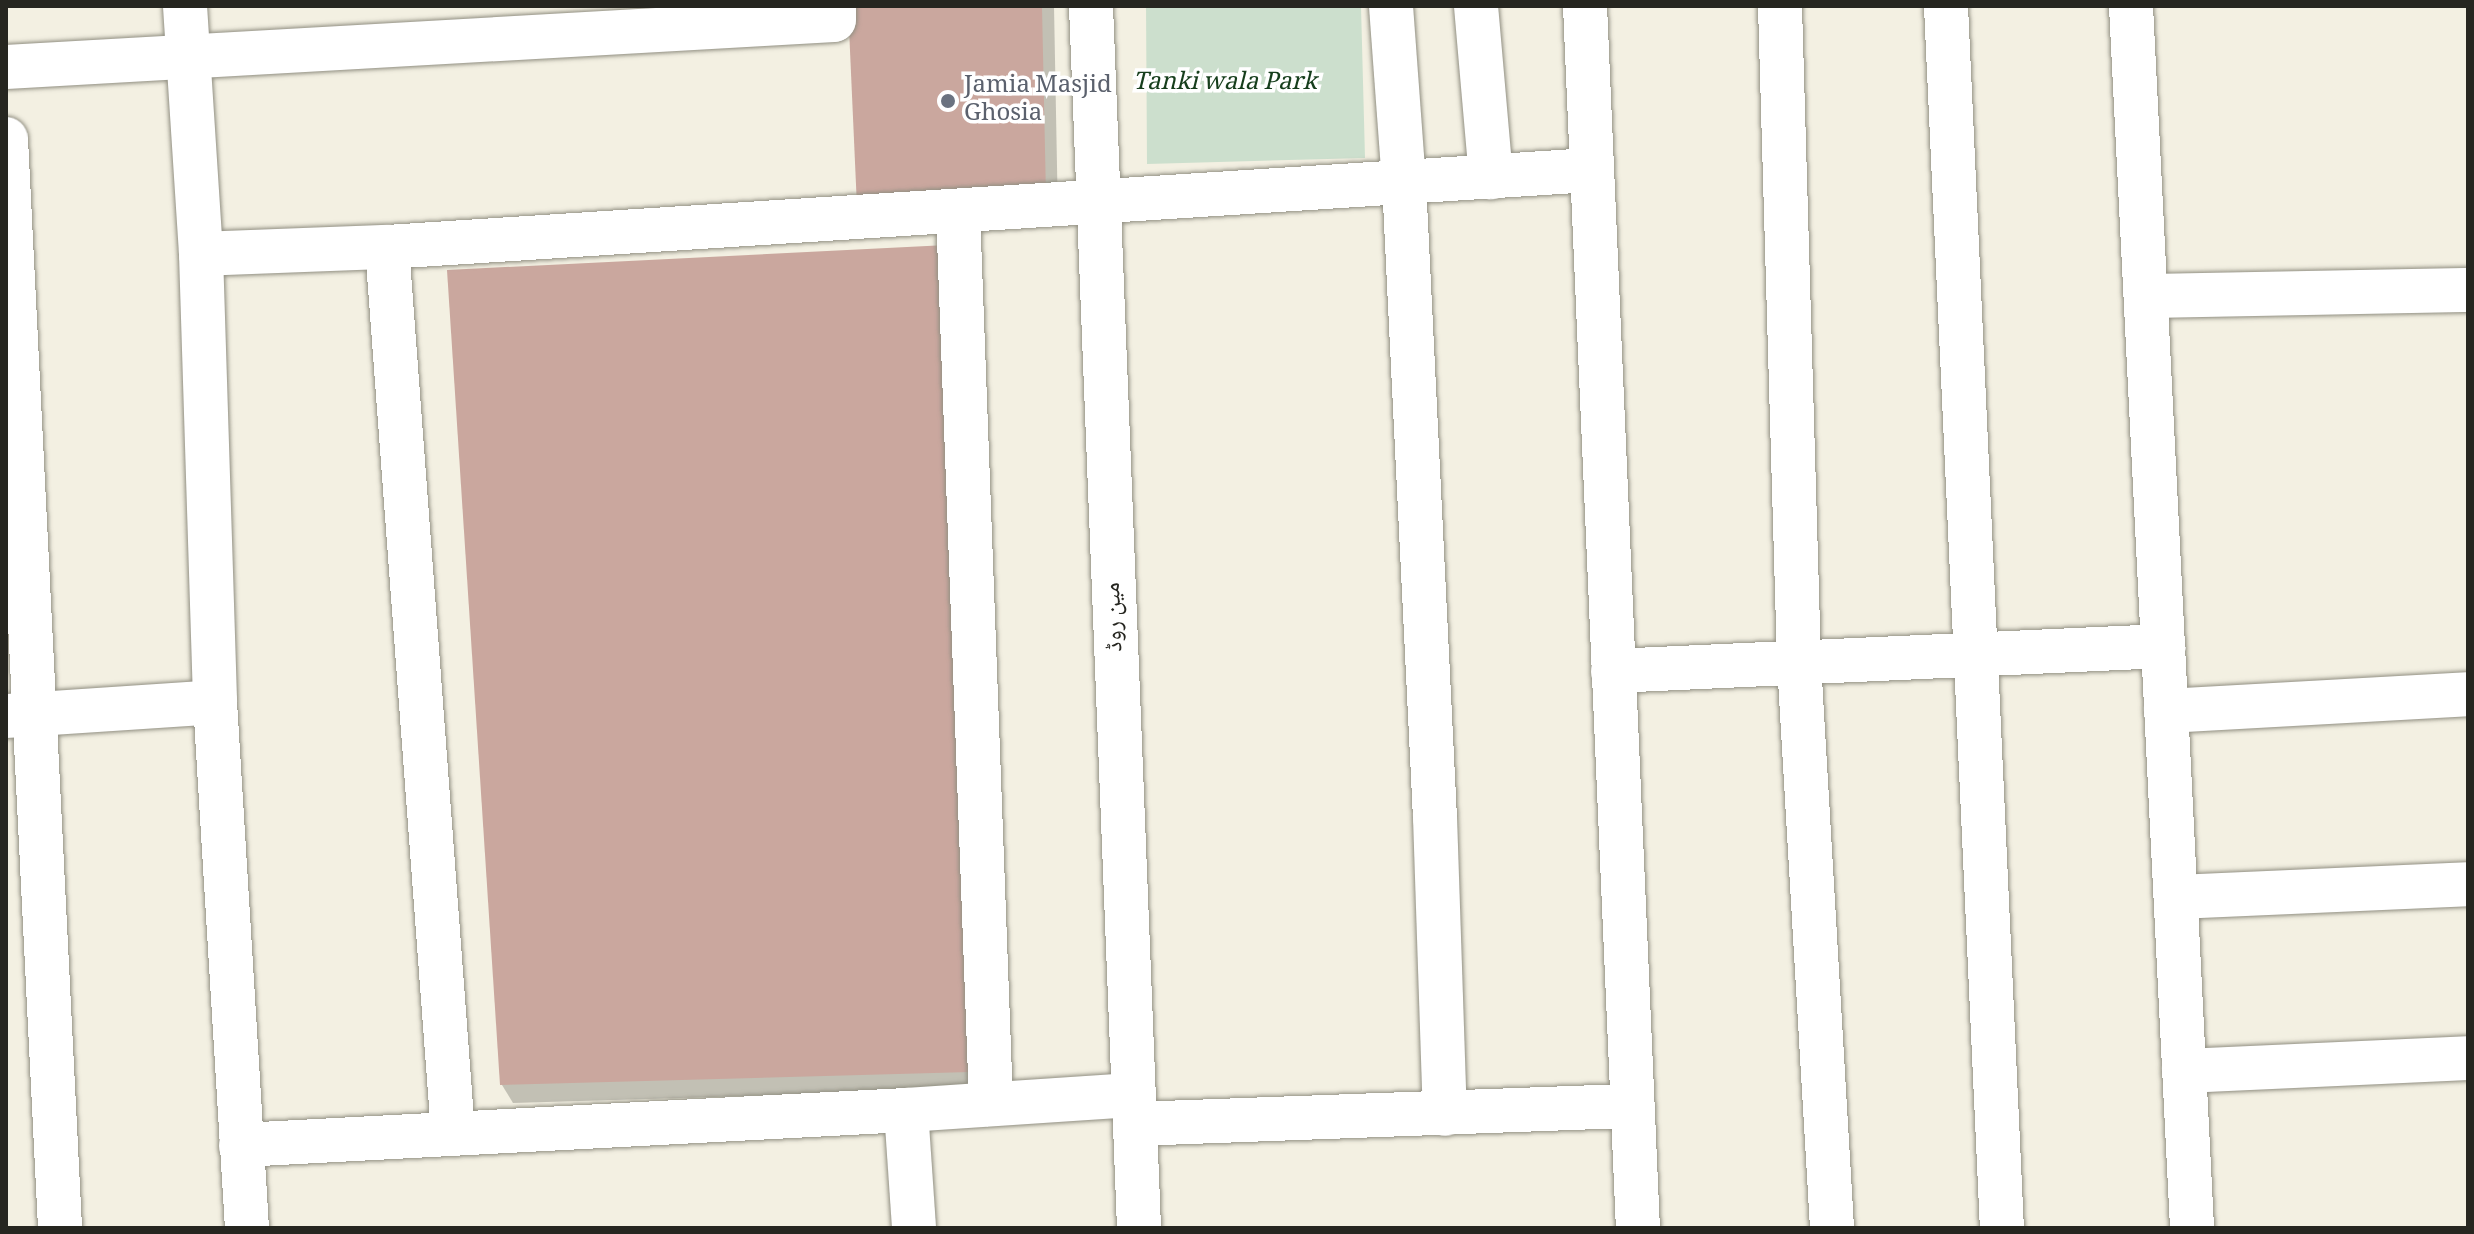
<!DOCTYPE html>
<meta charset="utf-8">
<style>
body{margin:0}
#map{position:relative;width:2474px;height:1234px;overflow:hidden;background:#f3f0e2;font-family:Georgia,"Noto Naskh Arabic",serif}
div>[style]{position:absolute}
.green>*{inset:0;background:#ccdfcd}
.shadow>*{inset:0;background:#0003}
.building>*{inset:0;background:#caa79e}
.roads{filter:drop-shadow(0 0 2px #918f82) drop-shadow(0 0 2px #918f82)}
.minor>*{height:44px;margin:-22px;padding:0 22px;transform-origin:22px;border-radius:22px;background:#fff}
.dots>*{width:22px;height:22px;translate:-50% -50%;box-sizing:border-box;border:4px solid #fff;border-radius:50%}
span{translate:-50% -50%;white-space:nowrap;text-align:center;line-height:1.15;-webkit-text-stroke:7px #fff;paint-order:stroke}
.park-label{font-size:24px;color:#163e1c;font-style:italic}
.worship-label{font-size:24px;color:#5b616d}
.left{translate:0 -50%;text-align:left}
.street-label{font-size:24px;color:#262620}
.frame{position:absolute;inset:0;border:8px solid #262620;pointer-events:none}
</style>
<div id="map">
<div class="green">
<div style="clip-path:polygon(1146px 6px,1361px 6px,1365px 158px,1147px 164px)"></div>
</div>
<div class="shadow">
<div style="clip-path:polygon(850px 6px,1054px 6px,1058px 219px)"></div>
<div style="clip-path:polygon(449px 272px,980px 1089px,513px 1103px,502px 1085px)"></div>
</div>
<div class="building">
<div style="clip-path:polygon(848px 6px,1042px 6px,1046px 196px,857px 207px)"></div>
<div style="clip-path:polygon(947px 245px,970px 1072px,500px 1085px,447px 270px)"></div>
</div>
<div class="roads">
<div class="minor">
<div style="left:185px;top:6px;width:249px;rotate:86.3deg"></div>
<div style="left:201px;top:254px;width:448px;rotate:88.2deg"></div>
<div style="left:215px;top:702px;width:527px;rotate:86.52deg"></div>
<div style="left:1091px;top:6px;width:1223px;rotate:87.75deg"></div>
<div style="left:1391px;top:6px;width:176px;rotate:85.8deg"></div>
<div style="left:1404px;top:182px;width:636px;rotate:87.21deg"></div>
<div style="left:1435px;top:817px;width:297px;rotate:88.1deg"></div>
<div style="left:1476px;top:6px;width:172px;rotate:85deg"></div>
<div style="left:1585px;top:6px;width:1223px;rotate:87.52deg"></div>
<div style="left:1780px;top:6px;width:656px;rotate:88.34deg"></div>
<div style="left:1799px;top:662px;width:567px;rotate:86.66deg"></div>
<div style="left:1946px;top:6px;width:1223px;rotate:87.38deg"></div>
<div style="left:2131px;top:6px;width:1224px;rotate:87.14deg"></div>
<div style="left:6px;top:67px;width:829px;rotate:-3.25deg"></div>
<div style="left:834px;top:20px;width:14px;rotate:-90deg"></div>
<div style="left:6px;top:139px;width:1090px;rotate:87.16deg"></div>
<div style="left:958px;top:211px;width:894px;rotate:87.88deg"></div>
<div style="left:387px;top:247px;width:888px;rotate:85.74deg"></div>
<div style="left:201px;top:254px;width:186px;rotate:-2.2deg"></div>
<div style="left:387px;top:247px;width:1207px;rotate:-3.66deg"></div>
<div style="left:2146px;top:296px;width:322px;rotate:-1.1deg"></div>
<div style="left:1613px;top:671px;width:551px;rotate:-2.6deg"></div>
<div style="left:2166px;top:711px;width:302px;rotate:-3.2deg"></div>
<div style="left:6px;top:716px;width:209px;rotate:-3.8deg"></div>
<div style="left:2176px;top:897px;width:292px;rotate:-2.5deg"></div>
<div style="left:2184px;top:1071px;width:284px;rotate:-2.6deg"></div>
<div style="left:906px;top:1110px;width:118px;rotate:86.1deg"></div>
<div style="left:1135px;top:1124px;width:497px;rotate:-2.1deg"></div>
<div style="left:241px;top:1145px;width:666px;rotate:-3.01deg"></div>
<div style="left:906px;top:1110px;width:227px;rotate:-3.8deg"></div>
</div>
</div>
<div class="dots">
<div style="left:948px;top:101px;background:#6b7280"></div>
</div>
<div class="park-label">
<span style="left:1225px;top:84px">Tanki wala Park</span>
</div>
<div class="worship-label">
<span class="left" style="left:964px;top:101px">Jamia Masjid<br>Ghosia</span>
</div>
<div class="street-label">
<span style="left:1115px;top:617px;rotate:-92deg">مین روڈ</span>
</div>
<div class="frame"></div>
</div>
